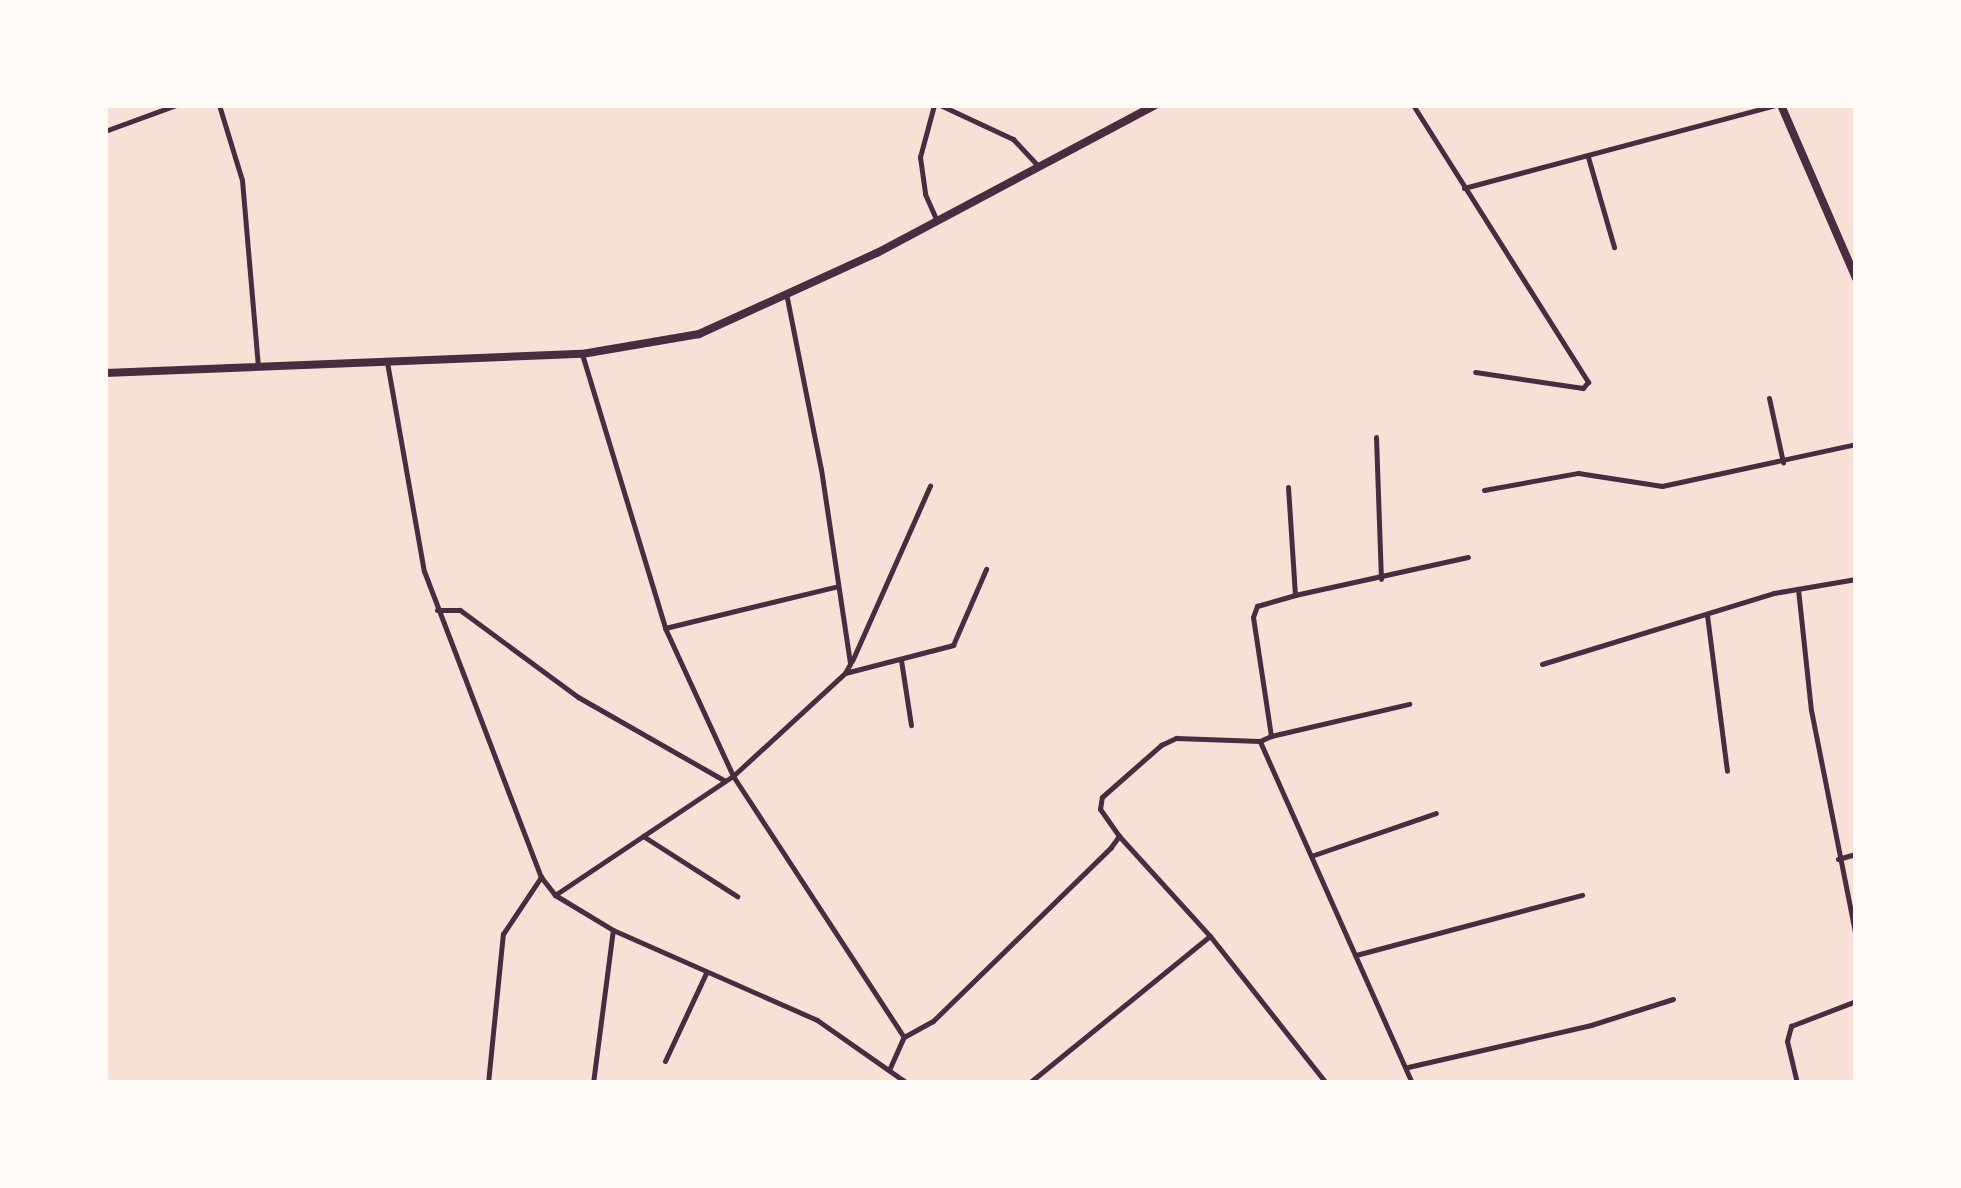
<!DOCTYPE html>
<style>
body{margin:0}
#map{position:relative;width:1961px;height:1188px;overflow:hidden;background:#f7e1d7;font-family:"PT Serif",serif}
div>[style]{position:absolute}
.minor>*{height:5px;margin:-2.5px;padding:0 2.5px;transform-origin:2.5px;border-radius:2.5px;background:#4a2c40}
.secondary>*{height:8px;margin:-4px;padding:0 4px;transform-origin:4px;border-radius:4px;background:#4a2c40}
span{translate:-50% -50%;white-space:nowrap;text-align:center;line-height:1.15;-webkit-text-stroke:10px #fffaf5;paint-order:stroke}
.frame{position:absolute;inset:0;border:108px solid #fffaf5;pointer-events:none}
</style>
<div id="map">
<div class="minor">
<div style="left:219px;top:105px;width:78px;rotate:73deg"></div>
<div style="left:242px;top:180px;width:187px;rotate:85.1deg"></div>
<div style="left:934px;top:105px;width:54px;rotate:105.1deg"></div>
<div style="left:920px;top:157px;width:37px;rotate:82deg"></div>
<div style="left:925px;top:194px;width:30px;rotate:66deg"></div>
<div style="left:940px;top:105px;width:81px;rotate:25deg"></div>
<div style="left:1013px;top:139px;width:37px;rotate:47deg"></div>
<div style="left:1413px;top:105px;width:328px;rotate:57.7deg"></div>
<div style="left:1588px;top:382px;width:8px;rotate:130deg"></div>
<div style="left:1583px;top:388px;width:109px;rotate:-171.6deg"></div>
<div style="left:105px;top:131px;width:76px;rotate:-20.1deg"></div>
<div style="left:1588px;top:157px;width:94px;rotate:73.9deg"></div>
<div style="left:1464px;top:188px;width:324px;rotate:-14.9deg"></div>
<div style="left:787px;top:298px;width:174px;rotate:78.8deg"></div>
<div style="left:821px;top:469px;width:197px;rotate:81.5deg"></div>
<div style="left:850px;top:664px;width:10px;rotate:119deg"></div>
<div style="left:582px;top:354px;width:286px;rotate:73.1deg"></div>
<div style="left:665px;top:628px;width:163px;rotate:65.3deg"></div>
<div style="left:733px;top:776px;width:312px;rotate:56.8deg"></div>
<div style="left:387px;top:362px;width:212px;rotate:80deg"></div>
<div style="left:424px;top:571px;width:328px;rotate:69.1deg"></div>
<div style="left:541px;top:877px;width:23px;rotate:52deg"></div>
<div style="left:555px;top:895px;width:68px;rotate:31.1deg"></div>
<div style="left:613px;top:930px;width:223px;rotate:23.8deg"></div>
<div style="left:817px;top:1020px;width:110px;rotate:35deg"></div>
<div style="left:1769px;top:398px;width:66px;rotate:77.7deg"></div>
<div style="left:1376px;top:437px;width:142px;rotate:88deg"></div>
<div style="left:1288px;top:487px;width:108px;rotate:86.3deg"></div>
<div style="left:1484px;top:490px;width:96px;rotate:-10.3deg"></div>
<div style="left:1578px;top:473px;width:85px;rotate:8.8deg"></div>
<div style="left:1662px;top:486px;width:198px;rotate:-12.2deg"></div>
<div style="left:1798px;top:589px;width:122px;rotate:83.9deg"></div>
<div style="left:1811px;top:710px;width:231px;rotate:78.8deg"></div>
<div style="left:437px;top:610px;width:23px"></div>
<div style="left:460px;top:610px;width:147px;rotate:36.4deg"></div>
<div style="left:578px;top:697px;width:169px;rotate:29.7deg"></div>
<div style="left:1707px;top:615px;width:157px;rotate:82.7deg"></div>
<div style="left:665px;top:628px;width:175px;rotate:-13.6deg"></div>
<div style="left:901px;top:660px;width:66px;rotate:81.3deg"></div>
<div style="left:852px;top:661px;width:192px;rotate:-66deg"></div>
<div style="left:1542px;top:664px;width:243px;rotate:-17deg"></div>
<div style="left:1774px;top:593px;width:83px;rotate:-9.7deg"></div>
<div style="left:1271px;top:736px;width:142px;rotate:-13.1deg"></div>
<div style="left:643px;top:836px;width:112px;rotate:32.6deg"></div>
<div style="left:1119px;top:836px;width:135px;rotate:47.7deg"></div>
<div style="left:1311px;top:856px;width:132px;rotate:-19deg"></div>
<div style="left:1838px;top:859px;width:19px;rotate:-16deg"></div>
<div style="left:555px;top:895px;width:214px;rotate:-33.8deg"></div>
<div style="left:733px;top:776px;width:152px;rotate:-42.6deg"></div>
<div style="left:845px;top:673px;width:112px;rotate:-14.5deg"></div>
<div style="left:953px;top:645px;width:83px;rotate:-66.5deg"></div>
<div style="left:1356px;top:955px;width:234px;rotate:-14.9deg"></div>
<div style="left:665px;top:1061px;width:97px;rotate:-65deg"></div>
<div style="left:1408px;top:1067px;width:188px;rotate:-12.9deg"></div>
<div style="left:1591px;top:1025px;width:86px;rotate:-17.6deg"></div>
<div style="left:889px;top:1070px;width:36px;rotate:-66deg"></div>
<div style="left:904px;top:1037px;width:33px;rotate:-29deg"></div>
<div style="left:933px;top:1021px;width:249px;rotate:-44.3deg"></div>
<div style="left:1111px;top:847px;width:14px;rotate:-54deg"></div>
<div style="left:1119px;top:836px;width:33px;rotate:-125deg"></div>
<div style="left:1100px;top:809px;width:12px;rotate:-81deg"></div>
<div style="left:1102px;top:797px;width:79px;rotate:-41.4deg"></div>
<div style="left:1161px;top:745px;width:17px;rotate:-25deg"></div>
<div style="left:1176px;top:738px;width:84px;rotate:2deg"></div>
<div style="left:488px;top:1083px;width:150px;rotate:-84.3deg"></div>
<div style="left:503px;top:934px;width:69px;rotate:-56.3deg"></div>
<div style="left:593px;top:1083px;width:154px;rotate:-82.6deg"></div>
<div style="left:1029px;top:1083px;width:233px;rotate:-39.1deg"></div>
<div style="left:1210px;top:936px;width:187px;rotate:51.7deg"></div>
<div style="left:1412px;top:1083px;width:374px;rotate:-114deg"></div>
<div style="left:1260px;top:741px;width:12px;rotate:-24deg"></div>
<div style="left:1271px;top:736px;width:120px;rotate:-98.6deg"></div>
<div style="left:1253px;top:617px;width:12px;rotate:-70deg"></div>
<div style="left:1257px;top:606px;width:40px;rotate:-16deg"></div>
<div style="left:1295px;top:595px;width:177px;rotate:-12.4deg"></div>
<div style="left:1797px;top:1083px;width:43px;rotate:-103.4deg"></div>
<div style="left:1787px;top:1041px;width:16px;rotate:-75deg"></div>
<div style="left:1791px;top:1026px;width:70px;rotate:-21deg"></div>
</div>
<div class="secondary">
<div style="left:1781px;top:105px;width:189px;rotate:66.6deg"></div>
<div style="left:105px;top:373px;width:477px;rotate:-2.3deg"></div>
<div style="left:582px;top:354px;width:119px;rotate:-9.7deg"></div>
<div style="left:699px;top:334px;width:196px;rotate:-24.5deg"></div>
<div style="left:877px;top:253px;width:315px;rotate:-28deg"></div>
</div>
<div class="frame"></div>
</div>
